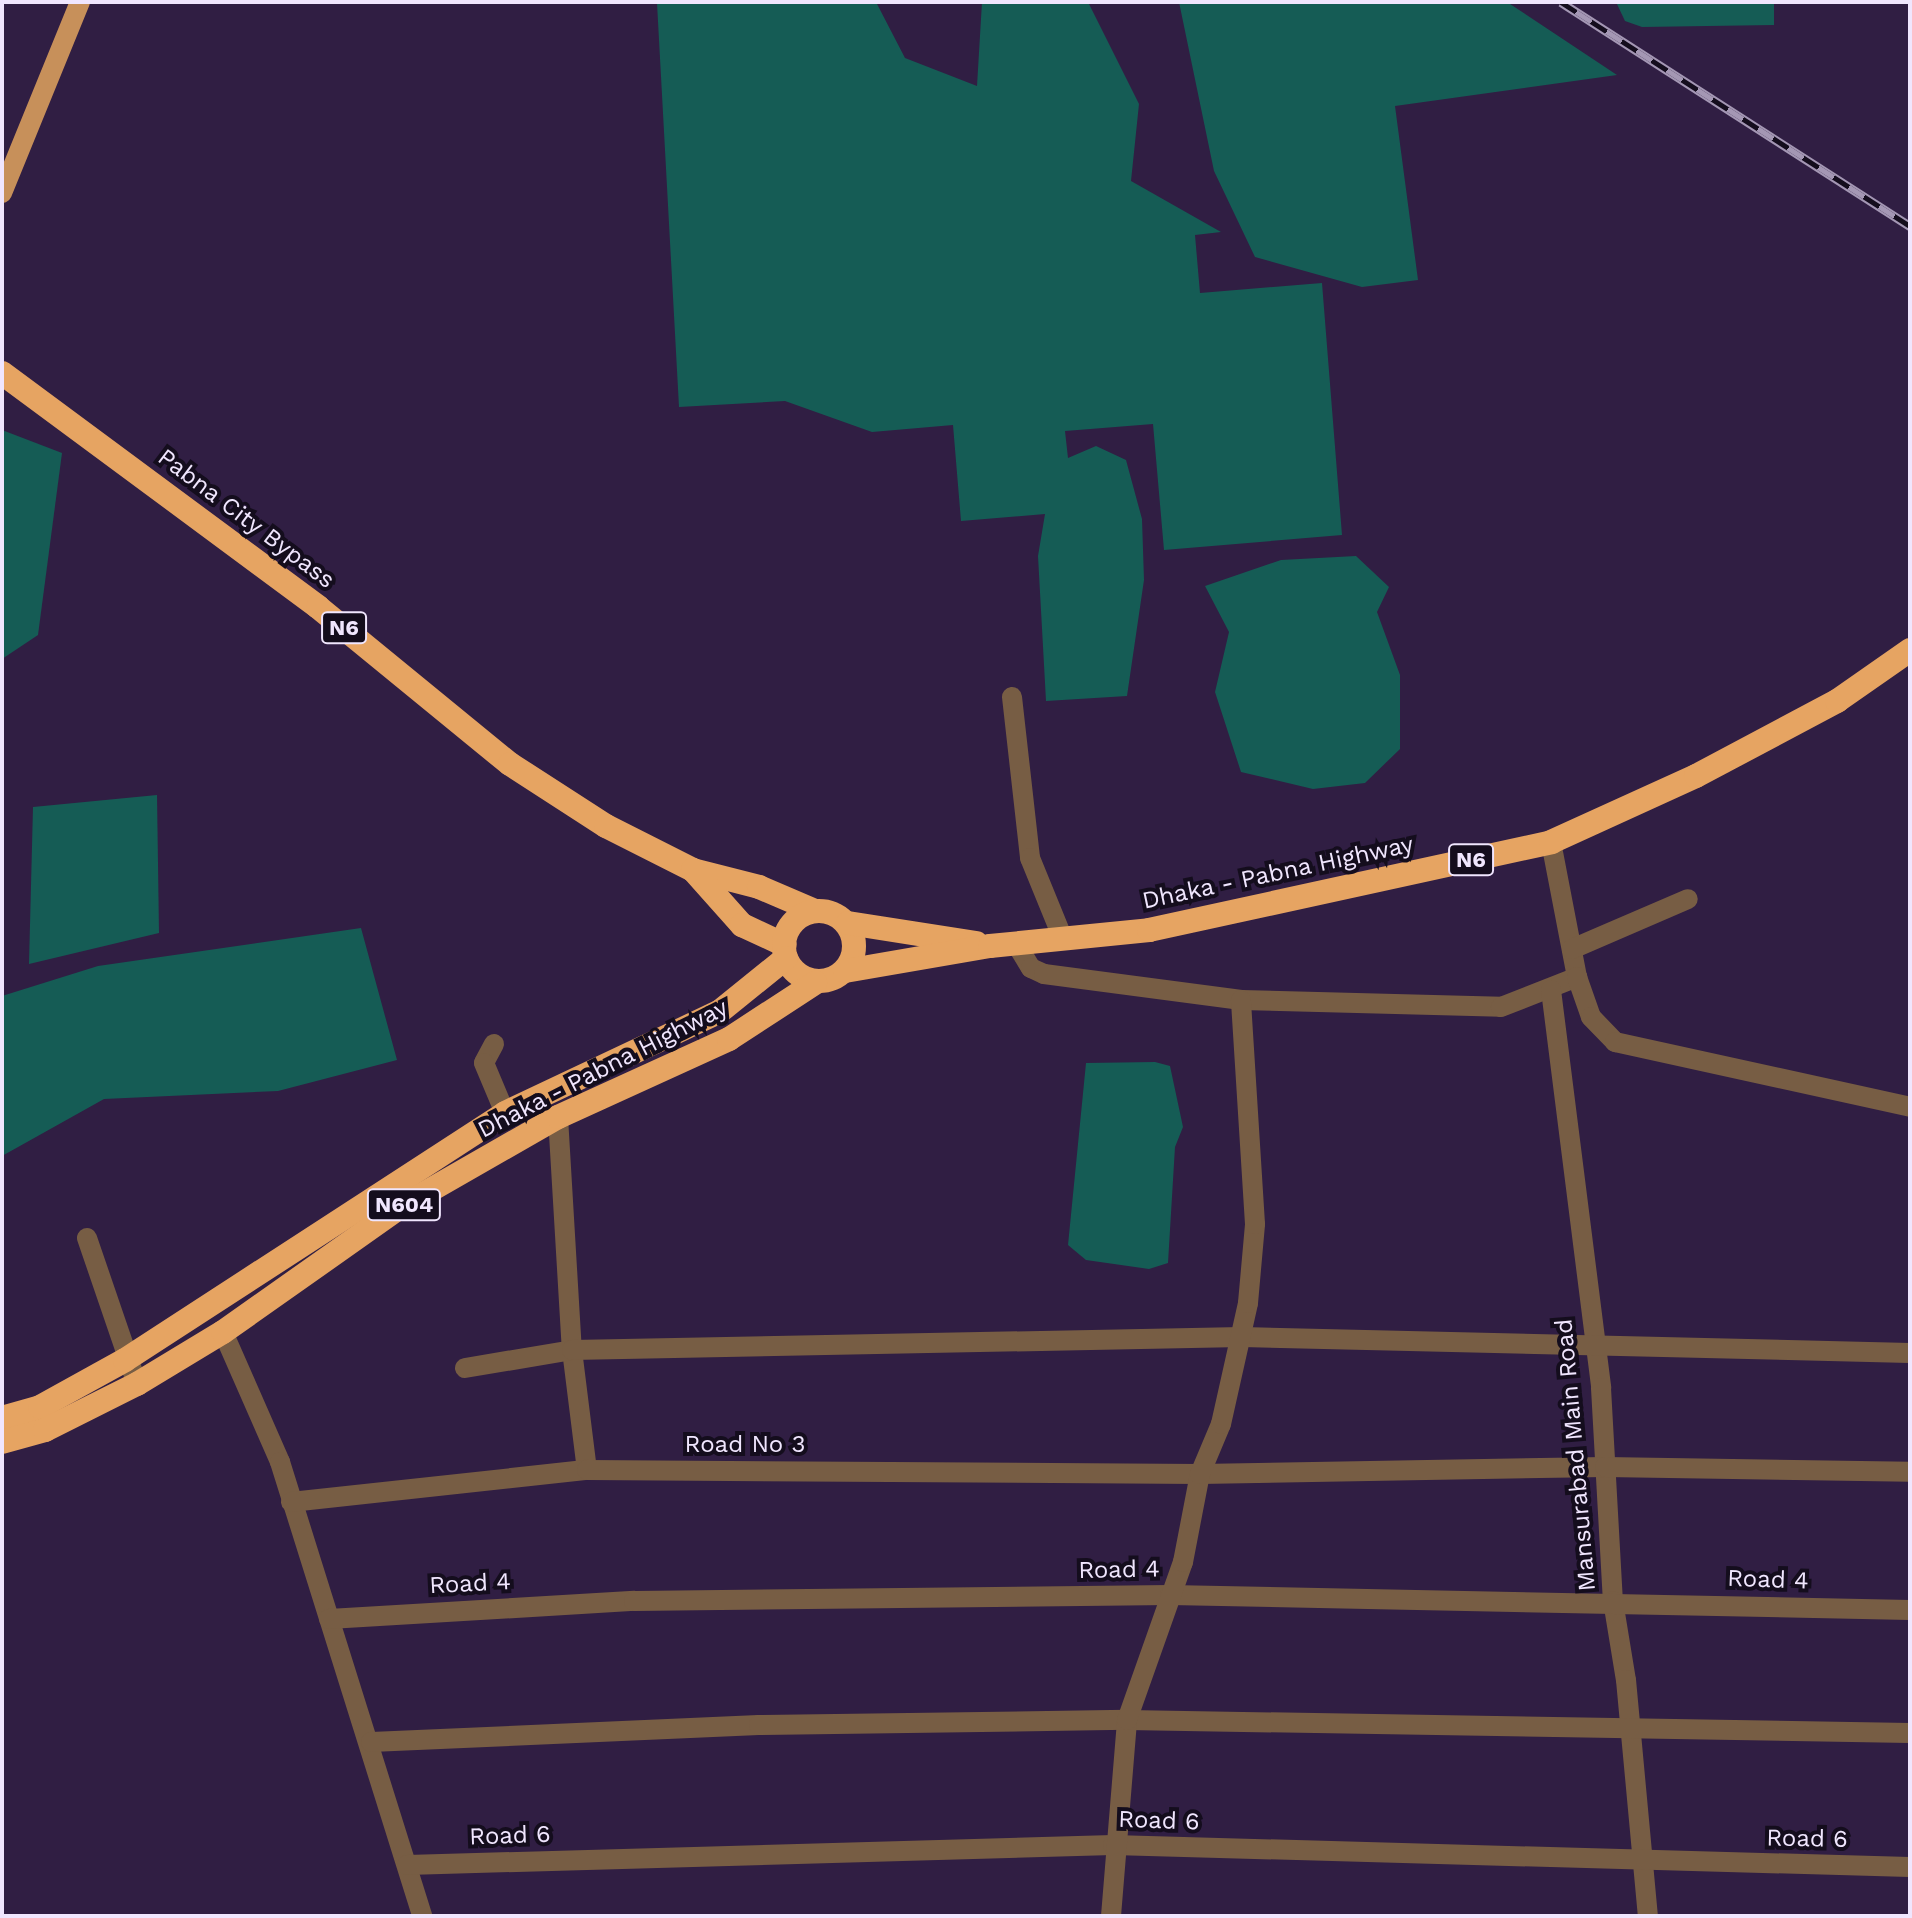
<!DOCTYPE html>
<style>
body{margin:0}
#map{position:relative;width:1912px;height:1918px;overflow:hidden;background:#301e43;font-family:"Work Sans",sans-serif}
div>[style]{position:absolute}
.water>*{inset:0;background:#155c55}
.minor>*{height:20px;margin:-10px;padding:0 10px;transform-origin:10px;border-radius:10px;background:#775d44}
.major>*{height:20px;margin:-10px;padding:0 10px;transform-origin:10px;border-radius:10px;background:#c7905a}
.highway>*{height:24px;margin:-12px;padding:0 12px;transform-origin:12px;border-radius:12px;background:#e6a462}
.highway>.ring{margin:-12px;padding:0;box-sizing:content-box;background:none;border:24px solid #e6a462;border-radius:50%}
.rail>*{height:9px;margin-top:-4.5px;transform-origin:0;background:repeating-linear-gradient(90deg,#140d1d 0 18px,#a497b4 0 36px);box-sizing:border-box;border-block:2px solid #a497b4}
span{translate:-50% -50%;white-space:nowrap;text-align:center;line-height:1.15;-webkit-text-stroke:8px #140d1d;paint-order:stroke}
.shield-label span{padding:2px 6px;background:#140d1d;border:2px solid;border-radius:6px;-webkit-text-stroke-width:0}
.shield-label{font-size:22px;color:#f0e6fe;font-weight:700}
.street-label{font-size:24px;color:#f0e6fe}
.frame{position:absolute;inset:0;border:4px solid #f0e6fe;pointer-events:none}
</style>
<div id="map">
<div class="water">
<div style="clip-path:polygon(876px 2px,905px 58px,977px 86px,982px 2px,1088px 2px,1139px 104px,1131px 181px,1221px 232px,1195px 235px,1200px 293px,1322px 283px,1342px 535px,1164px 550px,1153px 424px,1065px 431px,1068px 458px,1096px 446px,1126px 460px,1142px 519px,1144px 580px,1127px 696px,1046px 701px,1038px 556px,1045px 514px,961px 521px,953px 425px,872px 432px,785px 401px,679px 407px,657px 3px)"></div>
<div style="clip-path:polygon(1179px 2px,1507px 2px,1617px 75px,1395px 106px,1418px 280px,1362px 287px,1255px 257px,1214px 171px)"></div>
<div style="clip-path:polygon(1616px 2px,1774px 2px,1774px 25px,1642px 27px,1625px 21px)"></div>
<div style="clip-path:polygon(2px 430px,62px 453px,38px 635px,2px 659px)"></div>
<div style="clip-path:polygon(1356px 556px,1389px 587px,1377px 612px,1400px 675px,1400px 749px,1365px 783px,1313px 789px,1241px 772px,1215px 692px,1229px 632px,1205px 586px,1281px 560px)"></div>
<div style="clip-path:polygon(157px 795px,159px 933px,29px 964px,33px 807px)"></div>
<div style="clip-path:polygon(361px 928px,397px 1060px,278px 1091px,104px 1099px,2px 1156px,2px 996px,98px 966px)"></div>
<div style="clip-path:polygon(1155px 1062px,1170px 1066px,1183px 1127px,1175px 1147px,1168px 1263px,1149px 1269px,1086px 1260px,1068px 1245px,1086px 1063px)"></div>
</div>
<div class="minor">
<div style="left:1012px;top:697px;width:162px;rotate:83.6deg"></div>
<div style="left:1030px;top:858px;width:87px;rotate:67.8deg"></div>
<div style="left:1551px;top:842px;width:137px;rotate:79.1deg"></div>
<div style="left:1017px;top:945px;width:27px;rotate:59deg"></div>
<div style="left:1031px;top:968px;width:14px;rotate:25deg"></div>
<div style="left:1044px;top:974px;width:199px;rotate:7.5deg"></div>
<div style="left:1241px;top:1000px;width:260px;rotate:1.5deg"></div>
<div style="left:1501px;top:1007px;width:82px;rotate:-21.5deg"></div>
<div style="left:1577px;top:977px;width:42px;rotate:70.7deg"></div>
<div style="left:1591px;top:1017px;width:35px;rotate:46deg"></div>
<div style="left:1615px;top:1042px;width:302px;rotate:12.4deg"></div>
<div style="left:1572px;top:949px;width:126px;rotate:-23.3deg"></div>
<div style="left:1551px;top:990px;width:401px;rotate:82.8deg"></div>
<div style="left:1601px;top:1388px;width:213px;rotate:86.8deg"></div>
<div style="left:1613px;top:1601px;width:80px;rotate:80.7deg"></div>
<div style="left:1626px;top:1680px;width:237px;rotate:84.7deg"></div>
<div style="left:494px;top:1044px;width:21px;rotate:118deg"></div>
<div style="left:484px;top:1063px;width:54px;rotate:67.2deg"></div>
<div style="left:558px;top:1117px;width:233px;rotate:86.6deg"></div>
<div style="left:572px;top:1350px;width:121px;rotate:82.9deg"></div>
<div style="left:87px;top:1238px;width:154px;rotate:71.1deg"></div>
<div style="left:223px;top:1332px;width:142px;rotate:66.3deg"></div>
<div style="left:280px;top:1462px;width:476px;rotate:72.6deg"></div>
<div style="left:465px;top:1368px;width:109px;rotate:-9.5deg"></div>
<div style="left:572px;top:1350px;width:670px;rotate:-1.11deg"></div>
<div style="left:1242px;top:1337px;width:668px;rotate:1.37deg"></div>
<div style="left:291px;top:1502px;width:298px;rotate:-6.2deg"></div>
<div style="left:587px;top:1470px;width:613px;rotate:0.37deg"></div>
<div style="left:1200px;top:1474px;width:405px;rotate:-1deg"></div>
<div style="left:1605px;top:1467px;width:305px;rotate:0.9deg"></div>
<div style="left:329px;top:1619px;width:306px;rotate:-3.4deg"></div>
<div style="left:634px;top:1601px;width:536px;rotate:-0.64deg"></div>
<div style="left:1170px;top:1595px;width:740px;rotate:1.16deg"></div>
<div style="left:371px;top:1742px;width:388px;rotate:-2.5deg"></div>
<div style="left:759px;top:1725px;width:368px;rotate:-0.8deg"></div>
<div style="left:1127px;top:1720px;width:783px;rotate:0.95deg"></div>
<div style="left:407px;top:1865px;width:706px;rotate:-1.62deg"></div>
<div style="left:1113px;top:1845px;width:797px;rotate:1.58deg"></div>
<div style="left:1111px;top:1916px;width:197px;rotate:-85.3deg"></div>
<div style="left:1127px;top:1720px;width:168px;rotate:-70.5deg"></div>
<div style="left:1183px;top:1562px;width:90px;rotate:-79.1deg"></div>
<div style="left:1200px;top:1474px;width:54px;rotate:-67.2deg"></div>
<div style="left:1221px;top:1424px;width:124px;rotate:-77.4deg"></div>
<div style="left:1248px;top:1303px;width:79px;rotate:-84.9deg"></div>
<div style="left:1255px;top:1224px;width:224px;rotate:-93.6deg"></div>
</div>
<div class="major">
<div style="left:2px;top:193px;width:206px;rotate:-67.8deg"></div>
</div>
<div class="highway">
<div style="left:2px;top:373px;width:393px;rotate:36.5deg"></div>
<div style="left:318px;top:607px;width:248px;rotate:39.3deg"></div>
<div style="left:510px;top:764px;width:114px;rotate:32.9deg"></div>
<div style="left:606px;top:826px;width:97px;rotate:26.8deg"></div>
<div style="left:693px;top:870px;width:68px;rotate:14.4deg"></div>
<div style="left:759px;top:887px;width:61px;rotate:23.2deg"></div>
<div style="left:693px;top:870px;width:74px;rotate:48.3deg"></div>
<div style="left:742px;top:925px;width:47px;rotate:24.9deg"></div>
<div class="ring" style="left:784px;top:911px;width:46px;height:46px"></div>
<div style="left:848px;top:923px;width:130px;rotate:8.9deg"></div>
<div style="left:845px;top:971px;width:147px;rotate:-9.8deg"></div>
<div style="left:990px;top:946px;width:160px;rotate:-5.7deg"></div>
<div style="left:1149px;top:930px;width:412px;rotate:-12.3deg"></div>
<div style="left:1551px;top:842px;width:159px;rotate:-24.5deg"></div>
<div style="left:1696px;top:776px;width:160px;rotate:-28deg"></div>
<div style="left:1837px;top:701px;width:89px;rotate:-34.9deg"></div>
<div style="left:2px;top:1418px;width:40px;rotate:-16deg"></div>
<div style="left:40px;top:1407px;width:97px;rotate:-28.9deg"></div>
<div style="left:125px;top:1360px;width:453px;rotate:-33deg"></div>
<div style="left:505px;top:1113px;width:237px;rotate:-25.3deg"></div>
<div style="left:719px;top:1012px;width:86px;rotate:-38.9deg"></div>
<div style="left:2px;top:1442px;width:45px;rotate:-15.6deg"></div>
<div style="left:45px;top:1430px;width:103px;rotate:-26.6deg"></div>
<div style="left:137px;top:1384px;width:100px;rotate:-31.2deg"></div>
<div style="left:223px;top:1332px;width:215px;rotate:-35.2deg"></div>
<div style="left:399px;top:1208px;width:183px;rotate:-29.8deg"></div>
<div style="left:558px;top:1117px;width:188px;rotate:-24.5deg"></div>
<div style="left:729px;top:1039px;width:103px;rotate:-33.1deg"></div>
</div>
<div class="rail">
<div style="left:1561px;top:2px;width:415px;rotate:32.7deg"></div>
</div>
<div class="shield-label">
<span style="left:344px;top:628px">N6</span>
<span style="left:1471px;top:860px">N6</span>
<span style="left:404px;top:1205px">N604</span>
</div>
<div class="street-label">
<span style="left:246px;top:519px;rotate:37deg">Pabna City Bypass</span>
<span style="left:1278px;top:873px;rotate:-12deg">Dhaka - Pabna Highway</span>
<span style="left:603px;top:1069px;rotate:-27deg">Dhaka - Pabna Highway</span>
<span style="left:745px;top:1445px">Road No 3</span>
<span style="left:1576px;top:1455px;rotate:-95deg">Mansurabad Main Road</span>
<span style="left:1119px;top:1570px;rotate:-1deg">Road 4</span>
<span style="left:1768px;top:1580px;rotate:2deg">Road 4</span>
<span style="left:470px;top:1584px;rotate:-3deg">Road 4</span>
<span style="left:1159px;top:1821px;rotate:2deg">Road 6</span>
<span style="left:510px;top:1836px;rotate:-2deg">Road 6</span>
<span style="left:1807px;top:1839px;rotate:1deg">Road 6</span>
</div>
<div class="frame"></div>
</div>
